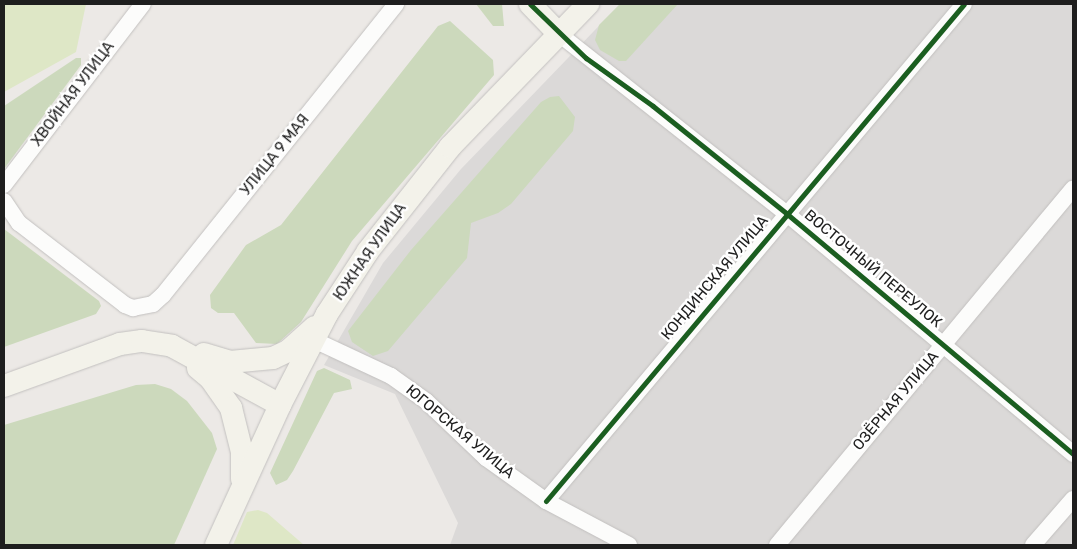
<!DOCTYPE html>
<meta charset="utf-8">
<style>
body{margin:0}
#map{position:relative;width:1077px;height:549px;overflow:hidden;background:#ece9e6;font-family:Rubik,sans-serif}
div>[style]{position:absolute}
.residential>*{inset:0;background:#dbd9d8}
.grass>*{inset:0;background:#dee7c6}
.forest>*{inset:0;background:#ccd9bc}
.roads{filter:drop-shadow(0 0 1px #c2c0bf) drop-shadow(0 0 1px #c2c0bf)}
.street>*{height:16px;margin:-8px;padding:0 8px;transform-origin:8px;border-radius:8px;background:#fcfcfb}
.secondary>*{height:22px;margin:-11px;padding:0 11px;transform-origin:11px;border-radius:11px;background:#f3f2ea}
.cycleway>*{height:5px;margin:-2.5px;padding:0 2.5px;transform-origin:2.5px;border-radius:2.5px;background:#1b5e20}
span{translate:-50% -50%;white-space:nowrap;text-align:center;line-height:1.15;-webkit-text-stroke:5px #fff;paint-order:stroke}
.street-label{font-size:15px;color:#1e1e1e}
.frame{position:absolute;inset:0;border:5px solid #1e1e1e;pointer-events:none}
</style>
<div id="map">
<div class="residential">
<div style="clip-path:polygon(620px 4px,1073px 4px,1073px 545px,450px 545px,458px 523px,395px 394px,324px 365px,383px 263px,461px 169px)"></div>
</div>
<div class="grass">
<div style="clip-path:polygon(4px 4px,86px 4px,76px 52px,4px 92px)"></div>
<div style="clip-path:polygon(258px 510px,267px 513px,304px 545px,233px 545px,247px 512px)"></div>
</div>
<div class="forest">
<div style="clip-path:polygon(476px 4px,502px 4px,504px 26px,493px 26px)"></div>
<div style="clip-path:polygon(620px 4px,678px 4px,626px 61px,619px 61px,600px 50px,595px 40px,599px 25px)"></div>
<div style="clip-path:polygon(450px 21px,493px 60px,494px 75px,352px 241px,301px 322px,277px 344px,256px 343px,234px 313px,218px 313px,211px 308px,210px 295px,246px 245px,281px 225px,438px 26px)"></div>
<div style="clip-path:polygon(76px 58px,81px 58px,81px 65px,4px 169px,4px 106px)"></div>
<div style="clip-path:polygon(559px 96px,575px 117px,573px 131px,511px 204px,498px 213px,471px 223px,467px 258px,388px 351px,373px 356px,352px 342px,348px 331px,411px 250px,541px 102px,550px 97px)"></div>
<div style="clip-path:polygon(4px 229px,99px 301px,101px 306px,96px 314px,4px 347px)"></div>
<div style="clip-path:polygon(324px 368px,350px 380px,352px 389px,334px 393px,293px 471px,287px 480px,276px 485px,270px 473px,317px 371px)"></div>
<div style="clip-path:polygon(155px 384px,171px 389px,187px 401px,212px 433px,217px 449px,174px 545px,4px 545px,4px 425px,136px 385px)"></div>
</div>
<div class="roads">
<div class="street">
<div style="left:559px;top:34px;width:289px;rotate:38.3deg"></div>
<div style="left:786px;top:213px;width:375px;rotate:40deg"></div>
<div style="left:4px;top:185px;width:228px;rotate:-52.5deg"></div>
<div style="left:4px;top:201px;width:27px;rotate:56deg"></div>
<div style="left:19px;top:223px;width:134px;rotate:37.7deg"></div>
<div style="left:125px;top:305px;width:9px;rotate:21deg"></div>
<div style="left:133px;top:308px;width:20px;rotate:-11deg"></div>
<div style="left:153px;top:304px;width:13px;rotate:-42deg"></div>
<div style="left:163px;top:295px;width:373px;rotate:-51.3deg"></div>
<div style="left:314px;top:340px;width:85px;rotate:25.1deg"></div>
<div style="left:391px;top:376px;width:43px;rotate:35.5deg"></div>
<div style="left:426px;top:401px;width:83px;rotate:43.5deg"></div>
<div style="left:486px;top:458px;width:74px;rotate:35.6deg"></div>
<div style="left:546px;top:501px;width:94px;rotate:27.9deg"></div>
<div style="left:546px;top:501px;width:649px;rotate:-49.93deg"></div>
<div style="left:777px;top:545px;width:463px;rotate:-50.3deg"></div>
<div style="left:1033px;top:545px;width:61px;rotate:-49deg"></div>
</div>
<div class="secondary">
<div style="left:530px;top:4px;width:42px;rotate:46deg"></div>
<div style="left:204px;top:354px;width:27px;rotate:17deg"></div>
<div style="left:230px;top:362px;width:43px;rotate:-5.3deg"></div>
<div style="left:273px;top:358px;width:17px;rotate:-25deg"></div>
<div style="left:288px;top:351px;width:36px;rotate:-42deg"></div>
<div style="left:198px;top:368px;width:16px;rotate:40deg"></div>
<div style="left:210px;top:378px;width:37px;rotate:55deg"></div>
<div style="left:231px;top:408px;width:45px;rotate:76deg"></div>
<div style="left:242px;top:452px;width:27px;rotate:90deg"></div>
<div style="left:4px;top:386px;width:123px;rotate:-19.9deg"></div>
<div style="left:120px;top:344px;width:22px;rotate:-8deg"></div>
<div style="left:142px;top:341px;width:30px;rotate:9deg"></div>
<div style="left:172px;top:346px;width:123px;rotate:28.6deg"></div>
<div style="left:216px;top:545px;width:154px;rotate:-65.4deg"></div>
<div style="left:280px;top:405px;width:102px;rotate:-62.7deg"></div>
<div style="left:327px;top:314px;width:75px;rotate:-56.9deg"></div>
<div style="left:368px;top:251px;width:132px;rotate:-51.7deg"></div>
<div style="left:450px;top:147px;width:199px;rotate:-46deg"></div>
</div>
</div>
<div class="cycleway">
<div style="left:530px;top:4px;width:78px;rotate:44deg"></div>
<div style="left:586px;top:58px;width:82px;rotate:35.6deg"></div>
<div style="left:653px;top:106px;width:171px;rotate:38.8deg"></div>
<div style="left:786px;top:213px;width:375px;rotate:40deg"></div>
<div style="left:546px;top:501px;width:649px;rotate:-49.93deg"></div>
</div>
<div class="street-label">
<span style="left:73px;top:94px;rotate:-53deg">ХВОЙНАЯ УЛИЦА</span>
<span style="left:275px;top:155px;rotate:-51deg">УЛИЦА 9 МАЯ</span>
<span style="left:370px;top:252px;rotate:-55deg">ЮЖНАЯ УЛИЦА</span>
<span style="left:873px;top:269px;rotate:40deg">ВОСТОЧНЫЙ ПЕРЕУЛОК</span>
<span style="left:715px;top:278px;rotate:-50deg">КОНДИНСКАЯ УЛИЦА</span>
<span style="left:896px;top:401px;rotate:-50deg">ОЗЁРНАЯ УЛИЦА</span>
<span style="left:460px;top:432px;rotate:40deg">ЮГОРСКАЯ УЛИЦА</span>
</div>
<div class="frame"></div>
</div>
